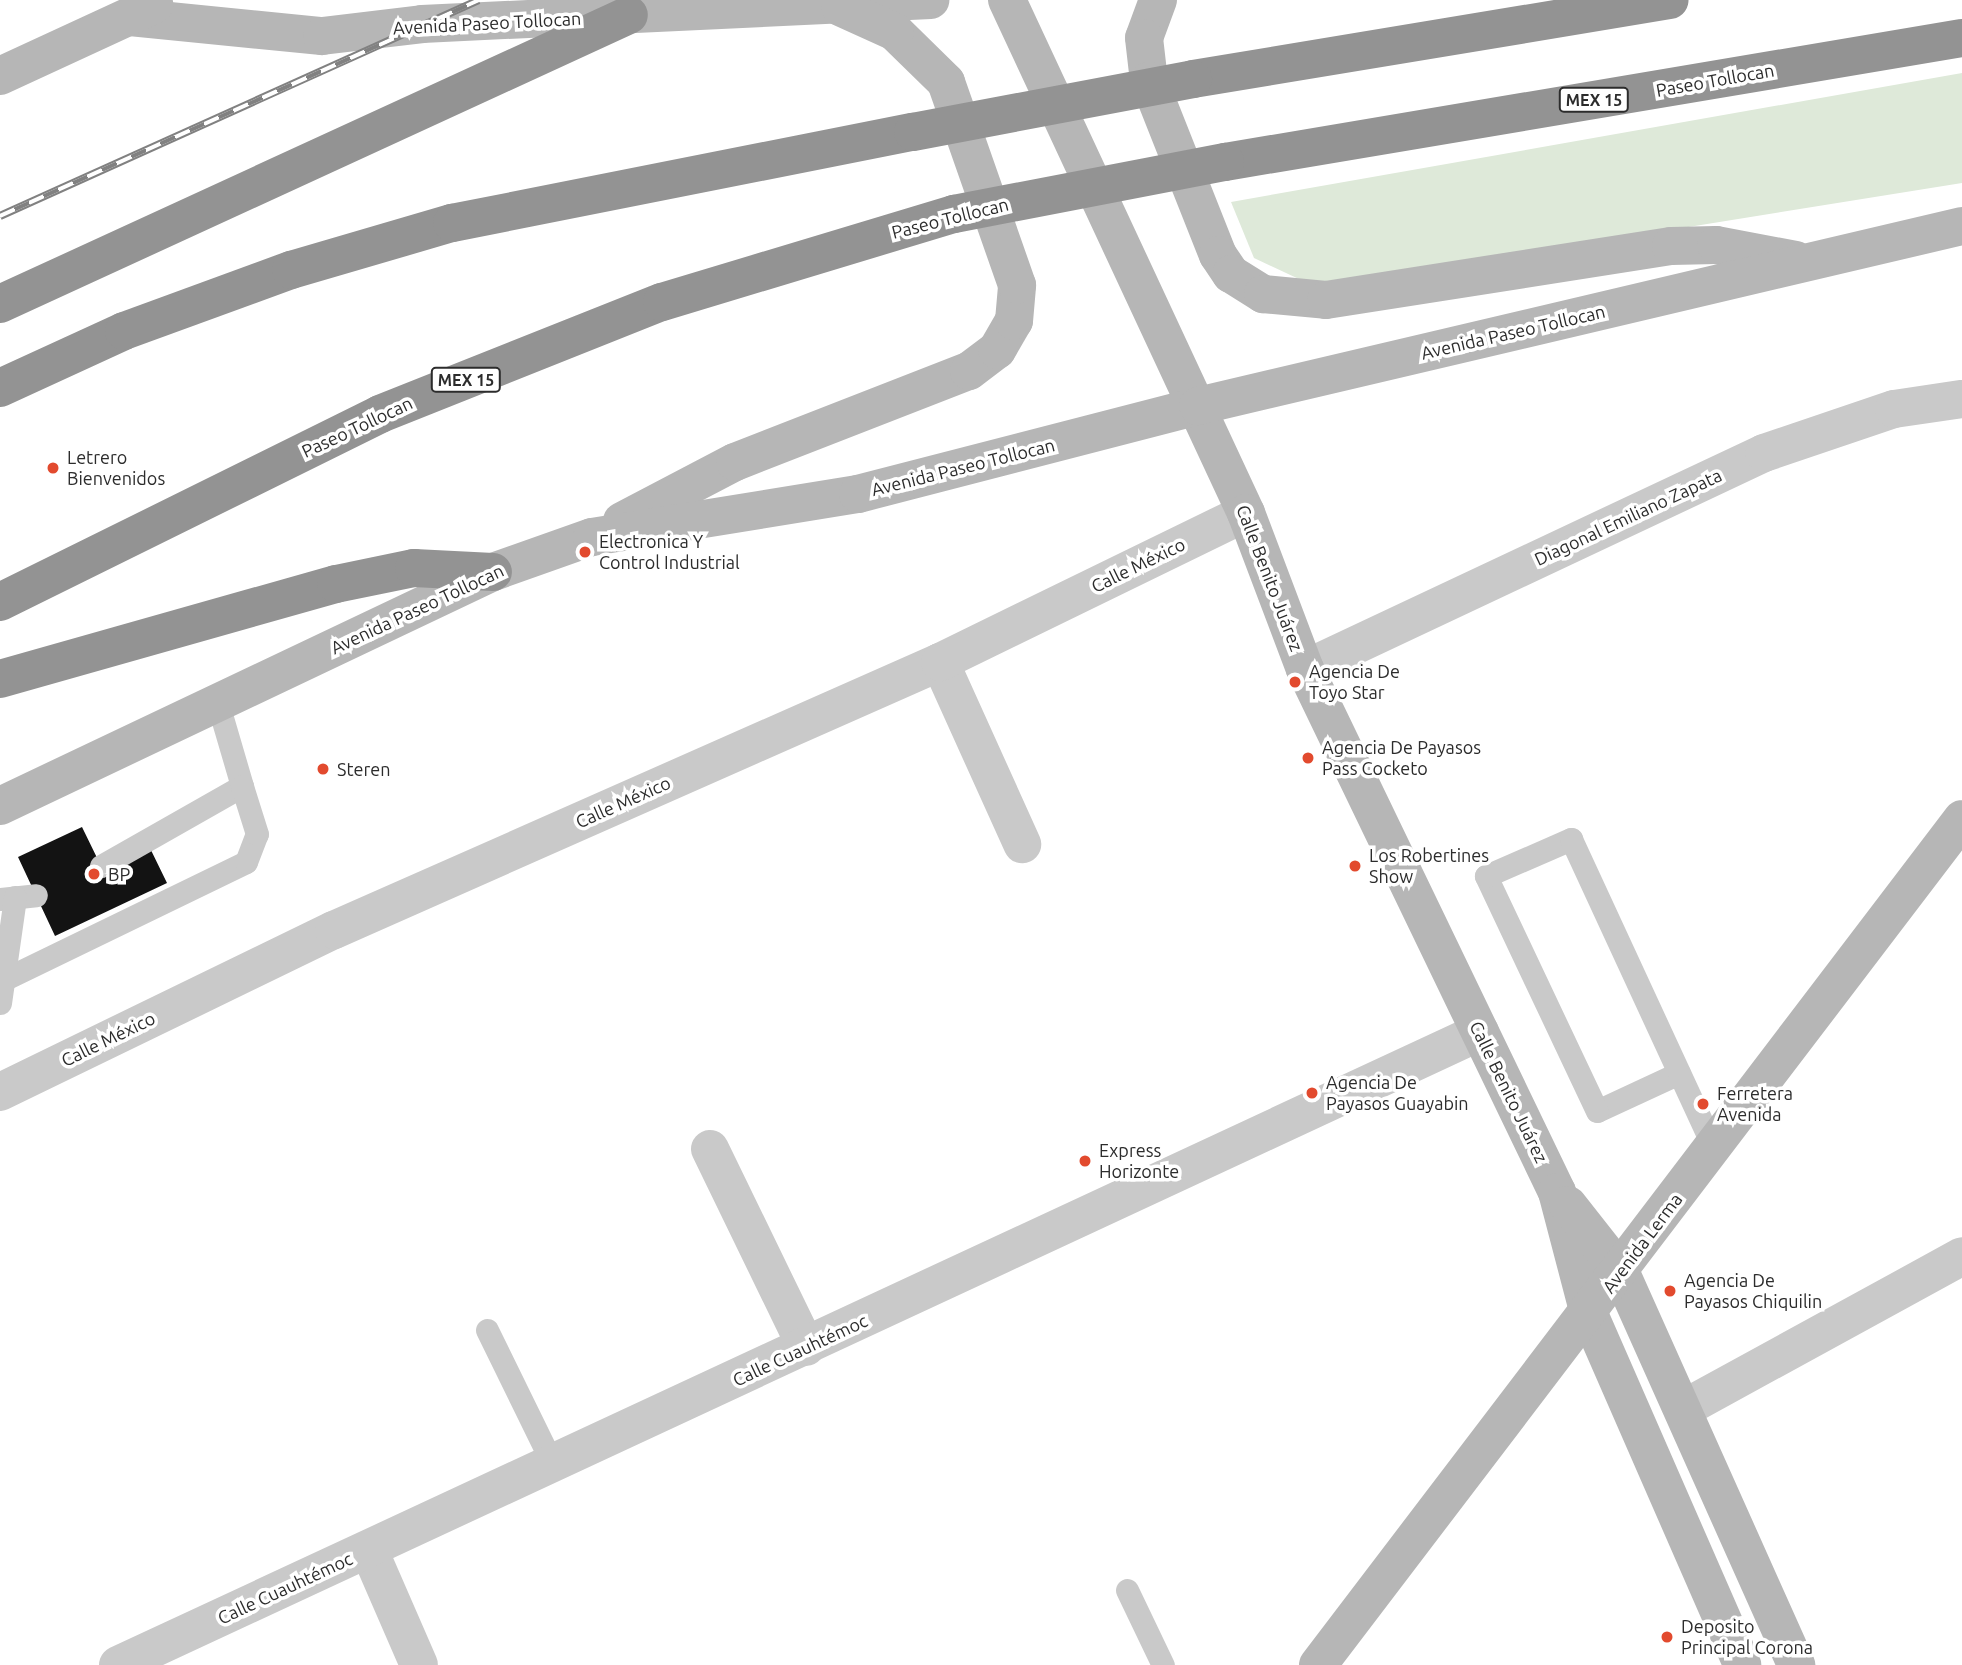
<!DOCTYPE html>
<meta charset="utf-8">
<style>
body{margin:0}
#map{position:relative;width:1962px;height:1665px;overflow:hidden;background:#fff;font-family:Ubuntu,sans-serif}
div>[style]{position:absolute}
.green>*{inset:0;background:#dee9d9}
.building>*{inset:0;background:#131313}
.lane>*{height:23px;margin:-11.5px;padding:0 11.5px;transform-origin:11.5px;border-radius:11.5px;background:#c9c9c9}
.street>*{height:38px;margin:-19px;padding:0 19px;transform-origin:19px;border-radius:19px;background:#c9c9c9}
.secondary>*{height:38px;margin:-19px;padding:0 19px;transform-origin:19px;border-radius:19px;background:#b6b6b6}
.highway>*{height:38px;margin:-19px;padding:0 19px;transform-origin:19px;border-radius:19px;background:#939393}
.rail>*{height:8px;margin-top:-4px;transform-origin:0;background:repeating-linear-gradient(90deg,#fff 0 16px,#818181 0 32px);box-sizing:border-box;border-block:2px solid #818181}
.highway-bridge>*{height:38px;margin:-19px;padding:0 19px;transform-origin:19px;border-radius:19px;background:#939393}
.dots>*{width:19px;height:19px;translate:-50% -50%;box-sizing:border-box;border:4px solid #fff;border-radius:50%}
span{translate:-50% -50%;white-space:nowrap;text-align:center;line-height:1.15;-webkit-text-stroke:7px #fff;paint-order:stroke}
.shield-label span{padding:2px 5px;background:#fff;border:2px solid;border-radius:5px;-webkit-text-stroke-width:0}
.shield-label{font-size:16px;color:#2c2c2c;font-weight:700}
.street-label{font-size:18px;color:#2c2c2c}
.poi-label{font-size:18px;color:#2c2c2c}
.left{translate:0 -50%;text-align:left}
</style>
<div id="map">
<div class="green">
<div style="clip-path:polygon(1962px 73px,1962px 183px,1316px 287px,1254px 258px,1231px 202px)"></div>
</div>
<div class="building">
<div style="clip-path:polygon(82px 827px,101px 866px,148px 844px,167px 883px,55px 936px,18px 857px)"></div>
</div>
<div class="lane">
<div style="left:101px;top:866px;width:162px;rotate:-29.6deg"></div>
<div style="left:242px;top:786px;width:85px;rotate:-106.3deg"></div>
<div style="left:0;top:899px;width:36px;rotate:-6deg"></div>
<div style="left:3px;top:980px;width:270px;rotate:-25.9deg"></div>
<div style="left:246px;top:862px;width:30px;rotate:-69deg"></div>
<div style="left:257px;top:834px;width:50px;rotate:-107.4deg"></div>
<div style="left:0;top:1003px;width:107px;rotate:-81.9deg"></div>
<div style="left:1679px;top:1073px;width:90px;rotate:155.1deg"></div>
<div style="left:1597px;top:1111px;width:260px;rotate:-115.3deg"></div>
<div style="left:1486px;top:876px;width:93px;rotate:-23.5deg"></div>
<div style="left:1571px;top:839px;width:340px;rotate:65.2deg"></div>
<div style="left:487px;top:1330px;width:150px;rotate:63.9deg"></div>
<div style="left:1127px;top:1590px;width:83px;rotate:64.4deg"></div>
</div>
<div class="street">
<div style="left:940px;top:662px;width:200px;rotate:65.7deg"></div>
<div style="left:1305px;top:669px;width:507px;rotate:-25.2deg"></div>
<div style="left:1764px;top:453px;width:137px;rotate:-18.7deg"></div>
<div style="left:1894px;top:409px;width:69px;rotate:-8.4deg"></div>
<div style="left:0;top:1092px;width:371px;rotate:-25.9deg"></div>
<div style="left:334px;top:930px;width:663px;rotate:-23.86deg"></div>
<div style="left:940px;top:662px;width:340px;rotate:-26deg"></div>
<div style="left:710px;top:1149px;width:220px;rotate:64.1deg"></div>
<div style="left:1683px;top:1409px;width:318px;rotate:-28.7deg"></div>
<div style="left:369px;top:1550px;width:125px;rotate:66.5deg"></div>
<div style="left:118px;top:1665px;width:1502px;rotate:-24.93deg"></div>
</div>
<div class="secondary">
<div style="left:1007px;top:0;width:566px;rotate:65.02deg"></div>
<div style="left:1246px;top:513px;width:167px;rotate:69.3deg"></div>
<div style="left:1305px;top:669px;width:581px;rotate:64.27deg"></div>
<div style="left:1557px;top:1192px;width:126px;rotate:75.3deg"></div>
<div style="left:1589px;top:1314px;width:383px;rotate:66.4deg"></div>
<div style="left:1158px;top:0;width:40px;rotate:110.2deg"></div>
<div style="left:1144px;top:38px;width:43px;rotate:83.4deg"></div>
<div style="left:1149px;top:81px;width:187px;rotate:68.4deg"></div>
<div style="left:1218px;top:255px;width:23px;rotate:56deg"></div>
<div style="left:1231px;top:274px;width:38px;rotate:32deg"></div>
<div style="left:1263px;top:294px;width:63px;rotate:5.4deg"></div>
<div style="left:1326px;top:300px;width:349px;rotate:-8.9deg"></div>
<div style="left:1671px;top:246px;width:45px;rotate:-1.3deg"></div>
<div style="left:1716px;top:245px;width:81px;rotate:10.6deg"></div>
<div style="left:130px;top:17px;width:193px;rotate:5.7deg"></div>
<div style="left:322px;top:36px;width:101px;rotate:-6.8deg"></div>
<div style="left:422px;top:24px;width:509px;rotate:-2.7deg"></div>
<div style="left:0;top:76px;width:170px;rotate:-24.8deg"></div>
<div style="left:622px;top:521px;width:127px;rotate:-27.6deg"></div>
<div style="left:735px;top:462px;width:251px;rotate:-21.3deg"></div>
<div style="left:969px;top:371px;width:35px;rotate:-37deg"></div>
<div style="left:997px;top:350px;width:34px;rotate:-60deg"></div>
<div style="left:1014px;top:321px;width:36px;rotate:-85deg"></div>
<div style="left:1017px;top:285px;width:215px;rotate:-109.3deg"></div>
<div style="left:946px;top:82px;width:71px;rotate:-135.6deg"></div>
<div style="left:895px;top:32px;width:60px;rotate:-155.6deg"></div>
<div style="left:0;top:806px;width:546px;rotate:-25.39deg"></div>
<div style="left:493px;top:572px;width:105px;rotate:-19.5deg"></div>
<div style="left:592px;top:537px;width:269px;rotate:-9.2deg"></div>
<div style="left:858px;top:494px;width:351px;rotate:-14.5deg"></div>
<div style="left:1198px;top:406px;width:785px;rotate:-13.26deg"></div>
<div style="left:1568px;top:1205px;width:84px;rotate:51.8deg"></div>
<div style="left:1620px;top:1271px;width:432px;rotate:65.9deg"></div>
<div style="left:1318px;top:1665px;width:1063px;rotate:-52.72deg"></div>
</div>
<div class="highway">
<div style="left:1193px;top:79px;width:483px;rotate:-9.4deg"></div>
<div style="left:1225px;top:162px;width:747px;rotate:-9.55deg"></div>
<div style="left:0;top:304px;width:692px;rotate:-24.68deg"></div>
<div style="left:0;top:388px;width:136px;rotate:-24.7deg"></div>
<div style="left:124px;top:331px;width:178px;rotate:-20.1deg"></div>
<div style="left:291px;top:270px;width:168px;rotate:-16.3deg"></div>
<div style="left:452px;top:223px;width:470px;rotate:-11.2deg"></div>
<div style="left:0;top:602px;width:424px;rotate:-26.3deg"></div>
<div style="left:380px;top:414px;width:303px;rotate:-21.7deg"></div>
<div style="left:662px;top:302px;width:305px;rotate:-16.8deg"></div>
<div style="left:0;top:679px;width:349px;rotate:-15.8deg"></div>
<div style="left:336px;top:584px;width:80px;rotate:-11.6deg"></div>
<div style="left:414px;top:568px;width:79px;rotate:2.9deg"></div>
</div>
<div class="rail">
<div style="left:0;top:216px;width:525px;rotate:-24.27deg"></div>
</div>
<div class="highway-bridge">
<div style="left:913px;top:132px;width:285px;rotate:-10.7deg"></div>
<div style="left:954px;top:214px;width:276px;rotate:-10.9deg"></div>
</div>
<div class="dots">
<div style="left:53px;top:468px;background:#e24a2e"></div>
<div style="left:585px;top:552px;background:#e24a2e"></div>
<div style="left:1295px;top:682px;background:#e24a2e"></div>
<div style="left:1308px;top:758px;background:#e24a2e"></div>
<div style="left:323px;top:769px;background:#e24a2e"></div>
<div style="left:1355px;top:866px;background:#e24a2e"></div>
<div style="left:94px;top:874px;background:#e24a2e"></div>
<div style="left:1312px;top:1093px;background:#e24a2e"></div>
<div style="left:1703px;top:1104px;background:#e24a2e"></div>
<div style="left:1085px;top:1161px;background:#e24a2e"></div>
<div style="left:1670px;top:1291px;background:#e24a2e"></div>
<div style="left:1667px;top:1637px;background:#e24a2e"></div>
</div>
<div class="shield-label">
<span style="left:1594px;top:100px">MEX 15</span>
<span style="left:466px;top:380px">MEX 15</span>
</div>
<div class="street-label">
<span style="left:487px;top:23px;rotate:-3deg">Avenida Paseo Tollocan</span>
<span style="left:1715px;top:80px;rotate:-10deg">Paseo Tollocan</span>
<span style="left:950px;top:218px;rotate:-14deg">Paseo Tollocan</span>
<span style="left:1513px;top:332px;rotate:-13deg">Avenida Paseo Tollocan</span>
<span style="left:357px;top:427px;rotate:-25deg">Paseo Tollocan</span>
<span style="left:963px;top:467px;rotate:-14deg">Avenida Paseo Tollocan</span>
<span style="left:1628px;top:517px;rotate:-25deg">Diagonal Emiliano Zapata</span>
<span style="left:1138px;top:565px;rotate:-26deg">Calle México</span>
<span style="left:1270px;top:578px;rotate:69deg">Calle Benito Juárez</span>
<span style="left:417px;top:609px;rotate:-25deg">Avenida Paseo Tollocan</span>
<span style="left:623px;top:802px;rotate:-24deg">Calle México</span>
<span style="left:108px;top:1039px;rotate:-26deg">Calle México</span>
<span style="left:1509px;top:1092px;rotate:64deg">Calle Benito Juárez</span>
<span style="left:1642px;top:1243px;rotate:-53deg">Avenida Lerma</span>
<span style="left:800px;top:1350px;rotate:-25deg">Calle Cuauhtémoc</span>
<span style="left:285px;top:1588px;rotate:-25deg">Calle Cuauhtémoc</span>
</div>
<div class="poi-label">
<span class="left" style="left:67px;top:468px">Letrero<br>Bienvenidos</span>
<span class="left" style="left:599px;top:552px">Electronica Y<br>Control Industrial</span>
<span class="left" style="left:1309px;top:682px">Agencia De<br>Toyo Star</span>
<span class="left" style="left:1322px;top:758px">Agencia De Payasos<br>Pass Cocketo</span>
<span class="left" style="left:337px;top:769px">Steren</span>
<span class="left" style="left:1369px;top:866px">Los Robertines<br>Show</span>
<span class="left" style="left:108px;top:874px">BP</span>
<span class="left" style="left:1326px;top:1093px">Agencia De<br>Payasos Guayabin</span>
<span class="left" style="left:1717px;top:1104px">Ferretera<br>Avenida</span>
<span class="left" style="left:1099px;top:1161px">Express<br>Horizonte</span>
<span class="left" style="left:1684px;top:1291px">Agencia De<br>Payasos Chiquilin</span>
<span class="left" style="left:1681px;top:1637px">Deposito<br>Principal Corona</span>
</div>
</div>
